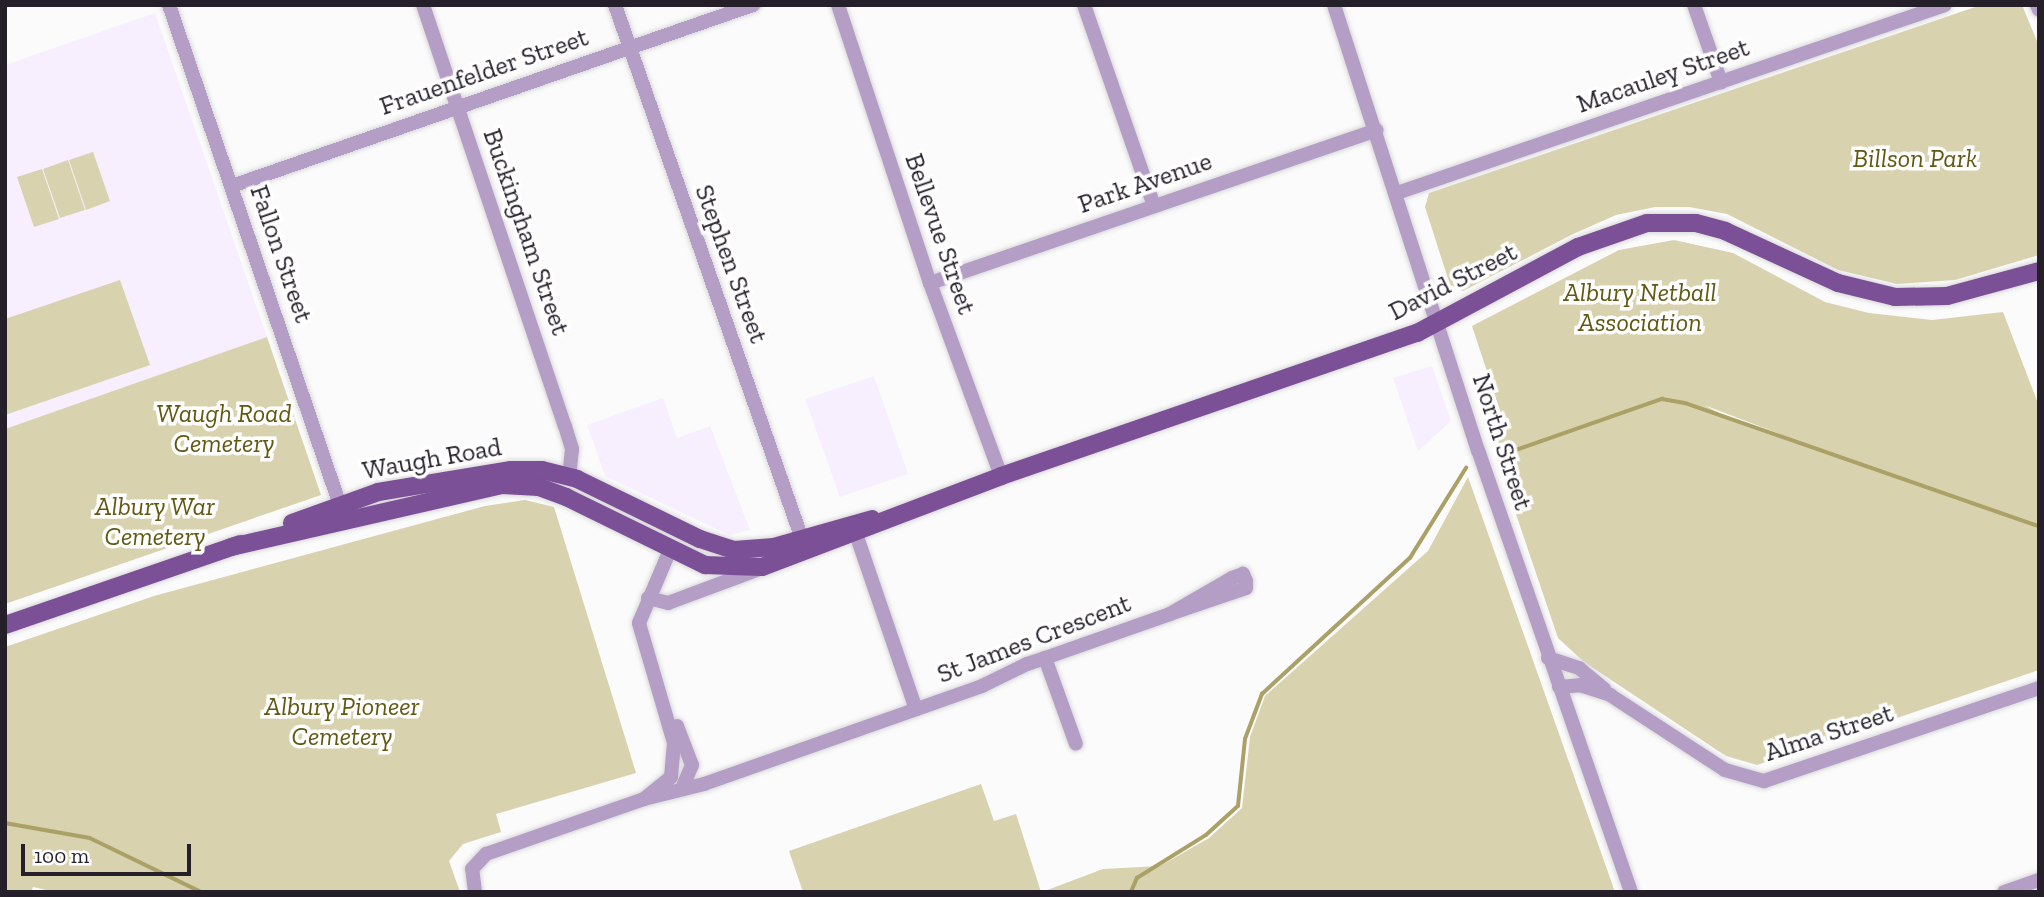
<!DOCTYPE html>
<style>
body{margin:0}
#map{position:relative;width:2044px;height:897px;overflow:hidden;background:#fbfbfb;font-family:"Zilla Slab",serif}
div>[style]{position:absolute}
.built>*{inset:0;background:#f7effe}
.green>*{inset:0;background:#d8d2af}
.stream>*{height:3.5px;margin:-1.75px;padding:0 1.75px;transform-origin:1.75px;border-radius:1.75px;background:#aba066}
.roads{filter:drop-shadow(0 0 2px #d9d8da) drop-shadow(0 0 2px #d9d8da)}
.minor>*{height:14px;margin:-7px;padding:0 7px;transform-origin:7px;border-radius:7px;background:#b59ec6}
.major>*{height:18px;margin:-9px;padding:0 9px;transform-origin:9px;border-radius:9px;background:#7b5097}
span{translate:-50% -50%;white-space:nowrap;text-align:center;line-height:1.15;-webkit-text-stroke:7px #fff;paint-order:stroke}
.street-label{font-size:26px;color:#251f2a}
.park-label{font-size:26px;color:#635812;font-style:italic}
.frame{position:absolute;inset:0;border:7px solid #251f2a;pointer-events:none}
.scale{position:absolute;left:21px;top:844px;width:170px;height:32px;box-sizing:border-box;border:4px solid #251f2a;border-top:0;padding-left:9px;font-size:21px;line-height:24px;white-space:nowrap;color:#251f2a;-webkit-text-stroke:5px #fff;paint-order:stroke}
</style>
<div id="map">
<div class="built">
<div style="clip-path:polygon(155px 13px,267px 337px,5px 429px,5px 65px)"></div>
<div style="clip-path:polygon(1432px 366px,1451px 421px,1418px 451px,1393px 378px)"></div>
<div style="clip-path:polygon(874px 376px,908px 474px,840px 497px,805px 399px)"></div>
<div style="clip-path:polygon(663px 398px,677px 438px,710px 426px,750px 530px,729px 535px,605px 476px,587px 425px)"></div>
</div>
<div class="green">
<div style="clip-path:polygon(1981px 5px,2022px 5px,2039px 46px,2039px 255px,1955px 280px,1897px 284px,1838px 270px,1727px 214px,1689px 207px,1655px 207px,1616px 215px,1573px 234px,1463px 291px,1450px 285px,1425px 207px,1429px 193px)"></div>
<div style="clip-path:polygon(93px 152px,110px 201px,86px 210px,69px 160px)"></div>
<div style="clip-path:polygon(68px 160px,85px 210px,60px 218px,43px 169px)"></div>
<div style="clip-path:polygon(42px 169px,59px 219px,34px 227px,17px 177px)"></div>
<div style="clip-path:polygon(evenodd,1674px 240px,1733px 253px,1825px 302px,1869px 313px,1932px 320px,2003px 312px,2039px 406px,2039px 670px,1757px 765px,1726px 756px,1584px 662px,1558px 638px,1497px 458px,1500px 411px,1472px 326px,1619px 250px,1674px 240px,1704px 405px,1830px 453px,1830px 454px,1727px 417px,1704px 405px)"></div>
<div style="clip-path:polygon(120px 280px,150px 365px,5px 415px,5px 319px)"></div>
<div style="clip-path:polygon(267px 337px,321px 495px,5px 604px,5px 429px)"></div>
<div style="clip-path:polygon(1468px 477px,1615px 892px,1042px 892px,1103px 869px,1160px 866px,1209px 838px,1242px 808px,1250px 737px,1265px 696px,1428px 551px)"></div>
<div style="clip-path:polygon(525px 500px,554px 507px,636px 773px,496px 814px,501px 832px,463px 844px,449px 861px,460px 892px,55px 892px,33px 887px,31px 892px,5px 892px,5px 647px,154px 596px,485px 506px)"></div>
<div style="clip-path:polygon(981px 784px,994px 821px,1016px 814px,1041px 892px,803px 892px,789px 851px)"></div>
</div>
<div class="stream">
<div style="left:1499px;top:456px;width:173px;rotate:-19.3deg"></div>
<div style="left:1662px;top:399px;width:23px;rotate:10deg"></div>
<div style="left:1685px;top:403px;width:375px;rotate:19.2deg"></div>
<div style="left:5px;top:823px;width:86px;rotate:10deg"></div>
<div style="left:90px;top:838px;width:123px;rotate:25.9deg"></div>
<div style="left:1131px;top:892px;width:15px;rotate:-67deg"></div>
<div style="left:1137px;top:878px;width:81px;rotate:-31.9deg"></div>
<div style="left:1206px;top:835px;width:43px;rotate:-42.2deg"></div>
<div style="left:1238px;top:806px;width:67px;rotate:-84deg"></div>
<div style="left:1245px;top:739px;width:48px;rotate:-69.3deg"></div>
<div style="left:1262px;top:694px;width:201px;rotate:-42.6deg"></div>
<div style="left:1410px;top:558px;width:106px;rotate:-58.1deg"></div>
</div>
<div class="roads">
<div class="minor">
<div style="left:169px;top:5px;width:538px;rotate:71.13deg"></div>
<div style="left:423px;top:5px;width:444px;rotate:71.4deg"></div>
<div style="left:565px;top:426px;width:24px;rotate:73deg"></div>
<div style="left:572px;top:449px;width:28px;rotate:96deg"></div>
<div style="left:615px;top:5px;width:566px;rotate:70.7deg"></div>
<div style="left:838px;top:5px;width:293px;rotate:71.7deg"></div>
<div style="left:930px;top:283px;width:206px;rotate:69.8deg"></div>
<div style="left:1084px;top:5px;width:213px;rotate:70.8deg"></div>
<div style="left:1334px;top:5px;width:468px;rotate:72.1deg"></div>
<div style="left:1478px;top:450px;width:468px;rotate:70.9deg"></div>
<div style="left:1694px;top:5px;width:82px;rotate:70.7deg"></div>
<div style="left:2037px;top:5px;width:5px;rotate:68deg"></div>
<div style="left:232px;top:186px;width:552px;rotate:-19.16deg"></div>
<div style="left:1397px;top:193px;width:579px;rotate:-18.94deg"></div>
<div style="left:930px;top:283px;width:472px;rotate:-18.9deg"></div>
<div style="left:856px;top:534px;width:185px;rotate:71.1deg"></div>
<div style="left:648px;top:598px;width:21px;rotate:14deg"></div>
<div style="left:668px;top:603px;width:100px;rotate:-20.4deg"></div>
<div style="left:1045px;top:658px;width:91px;rotate:70.2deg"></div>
<div style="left:1548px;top:658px;width:33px;rotate:18deg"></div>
<div style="left:1579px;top:668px;width:33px;rotate:40deg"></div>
<div style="left:1559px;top:687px;width:21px;rotate:-5deg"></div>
<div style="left:1580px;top:685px;width:32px;rotate:18deg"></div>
<div style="left:1610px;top:695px;width:137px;rotate:33.1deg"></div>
<div style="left:1725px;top:770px;width:41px;rotate:15.8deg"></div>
<div style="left:1764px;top:781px;width:290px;rotate:-18.7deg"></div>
<div style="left:677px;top:726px;width:42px;rotate:69deg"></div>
<div style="left:692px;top:765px;width:23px;rotate:113deg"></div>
<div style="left:644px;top:799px;width:62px;rotate:-14deg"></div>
<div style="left:704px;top:784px;width:295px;rotate:-19.4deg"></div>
<div style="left:982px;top:686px;width:50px;rotate:-26.1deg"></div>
<div style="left:1027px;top:664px;width:19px;rotate:-18deg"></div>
<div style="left:1045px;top:658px;width:133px;rotate:-19.4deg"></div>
<div style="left:1170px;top:614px;width:80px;rotate:-18.9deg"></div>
<div style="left:1246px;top:588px;width:7px;rotate:-90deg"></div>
<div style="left:1246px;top:581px;width:8px;rotate:-113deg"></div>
<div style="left:1243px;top:574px;width:12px;rotate:160deg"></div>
<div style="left:1232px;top:578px;width:72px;rotate:149.9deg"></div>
<div style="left:475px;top:892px;width:23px;rotate:-97deg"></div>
<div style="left:472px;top:869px;width:21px;rotate:-47deg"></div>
<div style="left:486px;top:854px;width:167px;rotate:-19.2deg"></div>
<div style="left:644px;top:799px;width:35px;rotate:-39deg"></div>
<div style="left:671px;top:777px;width:34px;rotate:-85deg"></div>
<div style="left:674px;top:743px;width:125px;rotate:-106.3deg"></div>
<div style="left:639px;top:623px;width:79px;rotate:-67deg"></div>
<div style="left:2004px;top:892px;width:37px;rotate:-19deg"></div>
</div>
<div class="major">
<div style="left:292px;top:523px;width:91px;rotate:-19.8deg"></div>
<div style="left:378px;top:492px;width:135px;rotate:-9.4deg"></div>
<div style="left:511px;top:470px;width:31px"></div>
<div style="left:542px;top:470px;width:36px;rotate:14deg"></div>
<div style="left:577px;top:479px;width:137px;rotate:26deg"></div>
<div style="left:700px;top:539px;width:36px;rotate:18deg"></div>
<div style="left:734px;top:550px;width:40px;rotate:-4.3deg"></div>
<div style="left:774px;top:547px;width:102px;rotate:-15.9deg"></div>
<div style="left:231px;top:547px;width:278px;rotate:-12.9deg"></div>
<div style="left:502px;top:485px;width:37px;rotate:3deg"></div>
<div style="left:539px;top:487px;width:29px;rotate:20deg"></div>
<div style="left:566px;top:497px;width:155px;rotate:26.1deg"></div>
<div style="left:705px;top:565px;width:57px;rotate:2deg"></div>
<div style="left:762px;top:567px;width:256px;rotate:-20.8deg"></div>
<div style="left:1001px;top:476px;width:440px;rotate:-19deg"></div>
<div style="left:1417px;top:333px;width:183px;rotate:-28.1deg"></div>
<div style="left:1578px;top:247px;width:73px;rotate:-19.2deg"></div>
<div style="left:1647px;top:223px;width:49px"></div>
<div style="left:1696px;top:223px;width:30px;rotate:15deg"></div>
<div style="left:1725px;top:231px;width:124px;rotate:24.7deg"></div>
<div style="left:1838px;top:283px;width:59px;rotate:13.8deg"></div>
<div style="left:1895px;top:297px;width:52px;rotate:-1.1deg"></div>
<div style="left:1947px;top:296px;width:95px;rotate:-15.2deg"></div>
<div style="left:5px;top:625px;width:249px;rotate:-19deg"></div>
</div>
</div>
<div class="street-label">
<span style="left:484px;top:72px;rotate:-19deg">Frauenfelder Street</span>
<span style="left:1663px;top:76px;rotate:-19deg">Macauley Street</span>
<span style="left:1145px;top:183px;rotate:-19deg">Park Avenue</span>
<span style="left:526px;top:232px;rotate:71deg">Buckingham Street</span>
<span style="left:940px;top:234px;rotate:71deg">Bellevue Street</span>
<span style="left:281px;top:254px;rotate:71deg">Fallon Street</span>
<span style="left:731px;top:264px;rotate:70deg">Stephen Street</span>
<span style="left:1453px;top:282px;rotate:-27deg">David Street</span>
<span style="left:1502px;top:442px;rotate:72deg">North Street</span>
<span style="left:432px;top:459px;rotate:-10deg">Waugh Road</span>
<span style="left:1034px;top:639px;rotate:-21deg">St James Crescent</span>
<span style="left:1829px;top:733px;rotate:-18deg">Alma Street</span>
</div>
<div class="park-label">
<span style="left:1915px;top:159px">Billson Park</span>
<span style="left:1640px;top:308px">Albury Netball<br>Association</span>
<span style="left:224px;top:429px">Waugh Road<br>Cemetery</span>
<span style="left:155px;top:522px">Albury War<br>Cemetery</span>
<span style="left:342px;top:722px">Albury Pioneer<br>Cemetery</span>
</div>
<div class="frame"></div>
<div class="scale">100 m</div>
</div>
